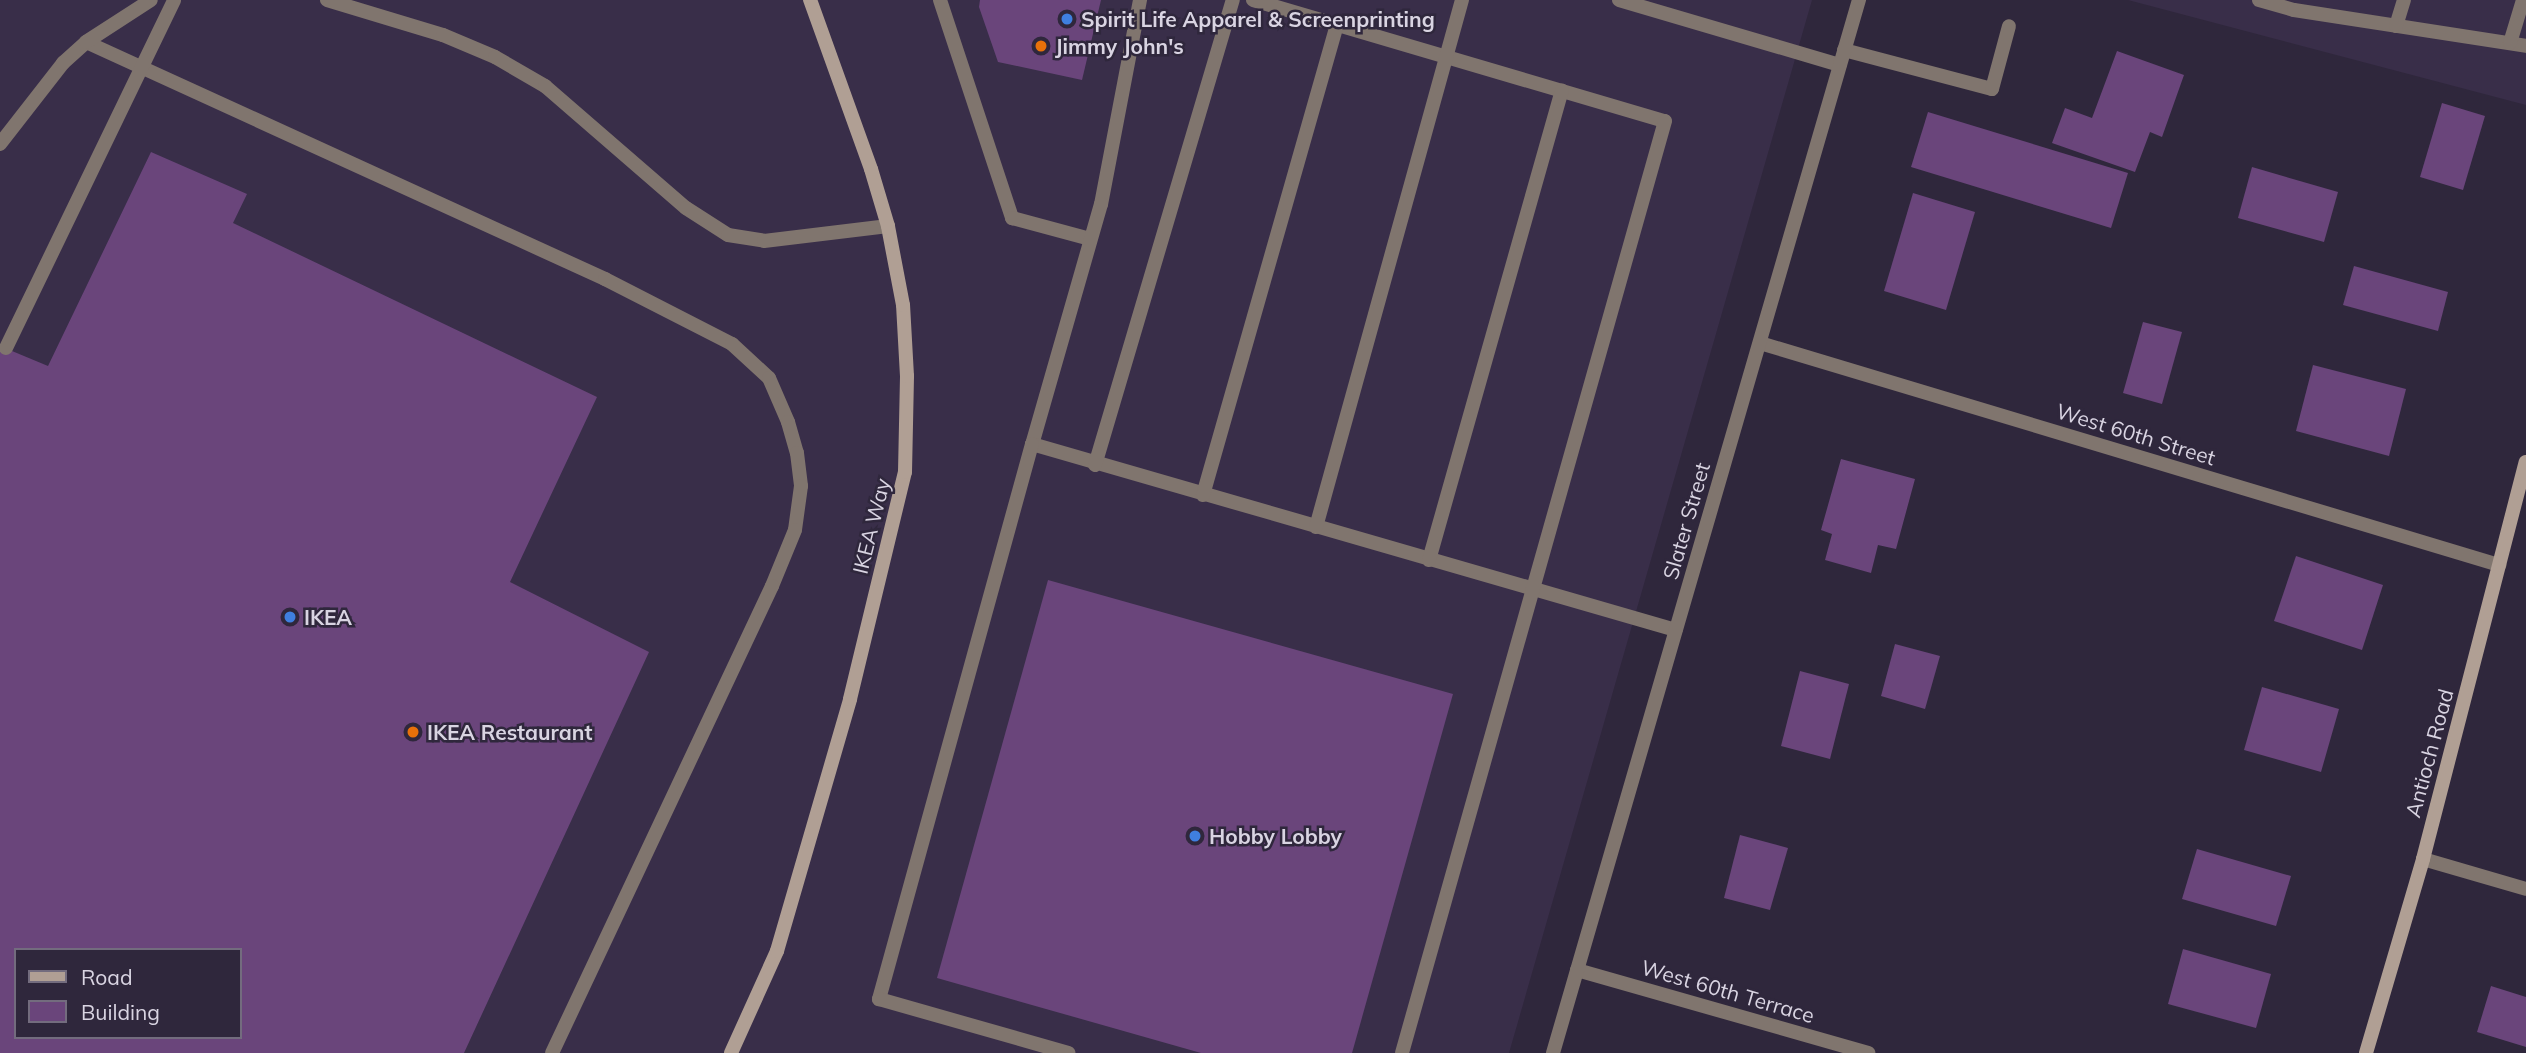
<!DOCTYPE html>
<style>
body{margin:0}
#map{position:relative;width:2526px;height:1053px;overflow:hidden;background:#2f273c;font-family:Mulish,sans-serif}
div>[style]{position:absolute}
.built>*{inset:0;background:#392e49}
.building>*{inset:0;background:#6a457b}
.lane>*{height:14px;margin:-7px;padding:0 7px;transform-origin:7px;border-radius:7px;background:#80756e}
.street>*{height:14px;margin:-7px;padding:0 7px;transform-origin:7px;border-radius:7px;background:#80756e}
.secondary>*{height:14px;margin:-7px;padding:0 7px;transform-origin:7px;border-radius:7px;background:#b09f94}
.dots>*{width:19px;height:19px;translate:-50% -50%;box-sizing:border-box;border:4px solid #2f273c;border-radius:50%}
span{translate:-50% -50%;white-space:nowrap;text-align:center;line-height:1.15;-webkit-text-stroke:5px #2f273c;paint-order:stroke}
.poi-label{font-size:21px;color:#d9d4e2;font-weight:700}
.left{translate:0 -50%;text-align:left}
.street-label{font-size:21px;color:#d9d4e2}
.legend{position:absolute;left:14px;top:948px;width:228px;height:91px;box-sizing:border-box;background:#2f273c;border:2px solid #736c7e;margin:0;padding:9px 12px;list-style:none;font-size:21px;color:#d9d4e2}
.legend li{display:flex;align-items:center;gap:14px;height:35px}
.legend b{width:35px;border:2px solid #736c7e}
</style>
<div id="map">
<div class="built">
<div style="clip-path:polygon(evenodd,0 0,1812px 0,1509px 1053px,0 1053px,0 0,16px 950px,240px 950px,240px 1037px,16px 1037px,16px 950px)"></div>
<div style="clip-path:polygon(2128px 0,2526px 0,2526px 105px)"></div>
</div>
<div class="building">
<div style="clip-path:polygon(980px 0,1101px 0,1082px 80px,998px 62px,979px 7px)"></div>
<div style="clip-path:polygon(2117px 51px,2184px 75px,2162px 137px,2150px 132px,2135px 172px,2052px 143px,2065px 108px,2092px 118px)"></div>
<div style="clip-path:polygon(2442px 103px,2485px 116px,2463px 190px,2420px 177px)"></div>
<div style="clip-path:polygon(1928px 112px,2128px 173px,2111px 228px,1911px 167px)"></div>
<div style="clip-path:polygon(evenodd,151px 152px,247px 194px,233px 223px,597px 397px,510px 582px,649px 652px,464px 1053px,0 1053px,0 346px,48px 366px,151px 152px,16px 950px,240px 950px,240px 1037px,16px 1037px,16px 950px)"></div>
<div style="clip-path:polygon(2252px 167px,2338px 192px,2324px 242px,2238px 218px)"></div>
<div style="clip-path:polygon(1913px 193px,1975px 212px,1946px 310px,1884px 291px)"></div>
<div style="clip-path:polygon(2354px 266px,2448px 292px,2438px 331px,2343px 305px)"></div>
<div style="clip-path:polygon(2143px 322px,2182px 332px,2162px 404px,2123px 393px)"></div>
<div style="clip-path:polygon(2313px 365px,2406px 389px,2389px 456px,2296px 431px)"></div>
<div style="clip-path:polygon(1841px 459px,1915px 479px,1896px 549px,1878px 545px,1871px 573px,1825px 560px,1832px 534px,1821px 530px)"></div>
<div style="clip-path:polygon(2296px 556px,2383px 585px,2362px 650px,2274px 621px)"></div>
<div style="clip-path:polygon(1048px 580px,1453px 694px,1352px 1053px,1201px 1053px,937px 978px)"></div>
<div style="clip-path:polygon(1895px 644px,1940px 656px,1925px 709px,1881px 696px)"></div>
<div style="clip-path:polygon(1800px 671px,1849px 684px,1830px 759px,1781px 746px)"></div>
<div style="clip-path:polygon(2262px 687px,2339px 709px,2321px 772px,2244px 750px)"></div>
<div style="clip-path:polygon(1740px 835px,1788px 848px,1770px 910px,1724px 898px)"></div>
<div style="clip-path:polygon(2197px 849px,2291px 876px,2276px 926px,2182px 899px)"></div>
<div style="clip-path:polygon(2183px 949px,2271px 974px,2256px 1028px,2168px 1004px)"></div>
<div style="clip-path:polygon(2491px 986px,2526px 997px,2526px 1047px,2477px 1032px)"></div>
</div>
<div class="lane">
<div style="left:327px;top:0;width:121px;rotate:16.8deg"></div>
<div style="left:443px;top:35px;width:56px;rotate:22.9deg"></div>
<div style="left:495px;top:57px;width:58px;rotate:30.1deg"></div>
<div style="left:545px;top:86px;width:186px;rotate:40.9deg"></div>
<div style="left:686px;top:208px;width:50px;rotate:32.7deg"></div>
<div style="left:728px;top:235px;width:36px;rotate:9deg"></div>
<div style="left:764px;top:241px;width:125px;rotate:-6.9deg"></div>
<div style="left:940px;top:0;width:230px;rotate:71.7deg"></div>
<div style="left:1012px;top:218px;width:81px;rotate:15.1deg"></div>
<div style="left:1140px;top:0;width:208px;rotate:100.8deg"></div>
<div style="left:1101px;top:204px;width:250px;rotate:106deg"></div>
<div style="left:1032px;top:444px;width:670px;rotate:16.11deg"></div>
<div style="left:1253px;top:0;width:429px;rotate:16.4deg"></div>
<div style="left:1665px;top:121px;width:968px;rotate:105.76deg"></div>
<div style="left:2259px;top:0;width:36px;rotate:16deg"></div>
<div style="left:2294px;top:10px;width:235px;rotate:8.8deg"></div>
<div style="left:2396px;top:26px;width:27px;rotate:-73deg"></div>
<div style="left:86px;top:42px;width:571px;rotate:24.54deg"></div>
<div style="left:605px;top:279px;width:143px;rotate:27.1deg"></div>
<div style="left:732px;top:344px;width:50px;rotate:42.6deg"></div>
<div style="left:769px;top:378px;width:48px;rotate:66.6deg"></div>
<div style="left:788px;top:422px;width:32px;rotate:74deg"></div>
<div style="left:797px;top:453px;width:33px;rotate:83deg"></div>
<div style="left:801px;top:486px;width:44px;rotate:97.8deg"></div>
<div style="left:795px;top:530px;width:61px;rotate:112.3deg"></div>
<div style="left:772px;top:586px;width:516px;rotate:115.22deg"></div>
<div style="left:2510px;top:43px;width:45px;rotate:-73.2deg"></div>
<div style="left:1844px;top:50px;width:153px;rotate:14.8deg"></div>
<div style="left:1992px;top:89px;width:65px;rotate:-74.9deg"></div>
<div style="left:0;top:144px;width:103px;rotate:-52.1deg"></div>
<div style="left:63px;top:63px;width:31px;rotate:-42deg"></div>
<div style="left:86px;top:42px;width:77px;rotate:-32.9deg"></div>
<div style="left:6px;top:348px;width:386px;rotate:-64.2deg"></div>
<div style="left:1032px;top:444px;width:576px;rotate:105.41deg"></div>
<div style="left:879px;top:999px;width:197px;rotate:15.9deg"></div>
<div style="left:1095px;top:465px;width:485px;rotate:-73.5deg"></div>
<div style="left:1203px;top:495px;width:490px;rotate:-74.1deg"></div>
<div style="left:1316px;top:527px;width:547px;rotate:-74.52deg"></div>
<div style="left:1429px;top:560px;width:488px;rotate:-74.2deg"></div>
</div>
<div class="street">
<div style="left:1619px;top:0;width:230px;rotate:16.4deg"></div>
<div style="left:1760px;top:343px;width:772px;rotate:16.72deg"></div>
<div style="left:2423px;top:859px;width:107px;rotate:16.2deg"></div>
<div style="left:1577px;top:970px;width:303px;rotate:15.9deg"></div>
<div style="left:1553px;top:1053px;width:1097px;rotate:-73.8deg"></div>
</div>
<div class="secondary">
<div style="left:731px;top:1053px;width:112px;rotate:-65.7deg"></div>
<div style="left:777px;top:951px;width:262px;rotate:-73.8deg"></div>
<div style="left:850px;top:699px;width:234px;rotate:-76.4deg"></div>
<div style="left:905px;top:472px;width:96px;rotate:-88.8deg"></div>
<div style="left:907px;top:376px;width:71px;rotate:-93.2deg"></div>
<div style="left:903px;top:305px;width:80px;rotate:-100.8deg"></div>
<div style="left:888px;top:226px;width:59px;rotate:-106.6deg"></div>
<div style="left:871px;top:169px;width:180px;rotate:-109.8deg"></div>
<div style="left:2366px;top:1053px;width:202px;rotate:-73.6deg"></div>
<div style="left:2423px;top:859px;width:410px;rotate:-75.5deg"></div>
</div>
<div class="dots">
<div style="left:1067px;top:19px;background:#3f7fe0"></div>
<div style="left:1041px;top:46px;background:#e8710a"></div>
<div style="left:290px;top:617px;background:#3f7fe0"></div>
<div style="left:413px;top:732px;background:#e8710a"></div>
<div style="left:1195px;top:836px;background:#3f7fe0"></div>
</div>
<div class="poi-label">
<span class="left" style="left:1081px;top:19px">Spirit Life Apparel &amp; Screenprinting</span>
<span class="left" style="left:1055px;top:46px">Jimmy John's</span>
<span class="left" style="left:304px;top:617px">IKEA</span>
<span class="left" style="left:427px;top:732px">IKEA Restaurant</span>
<span class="left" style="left:1209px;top:836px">Hobby Lobby</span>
</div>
<div class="street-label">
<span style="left:2136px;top:434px;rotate:17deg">West 60th Street</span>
<span style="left:1686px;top:521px;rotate:-74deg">Slater Street</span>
<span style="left:871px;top:526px;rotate:-76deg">IKEA Way</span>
<span style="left:2429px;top:753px;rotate:-75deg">Antioch Road</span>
<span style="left:1728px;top:991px;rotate:16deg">West 60th Terrace</span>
</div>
<ul class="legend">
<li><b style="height:9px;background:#b09f94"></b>Road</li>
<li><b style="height:19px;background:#6a457b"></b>Building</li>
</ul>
</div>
